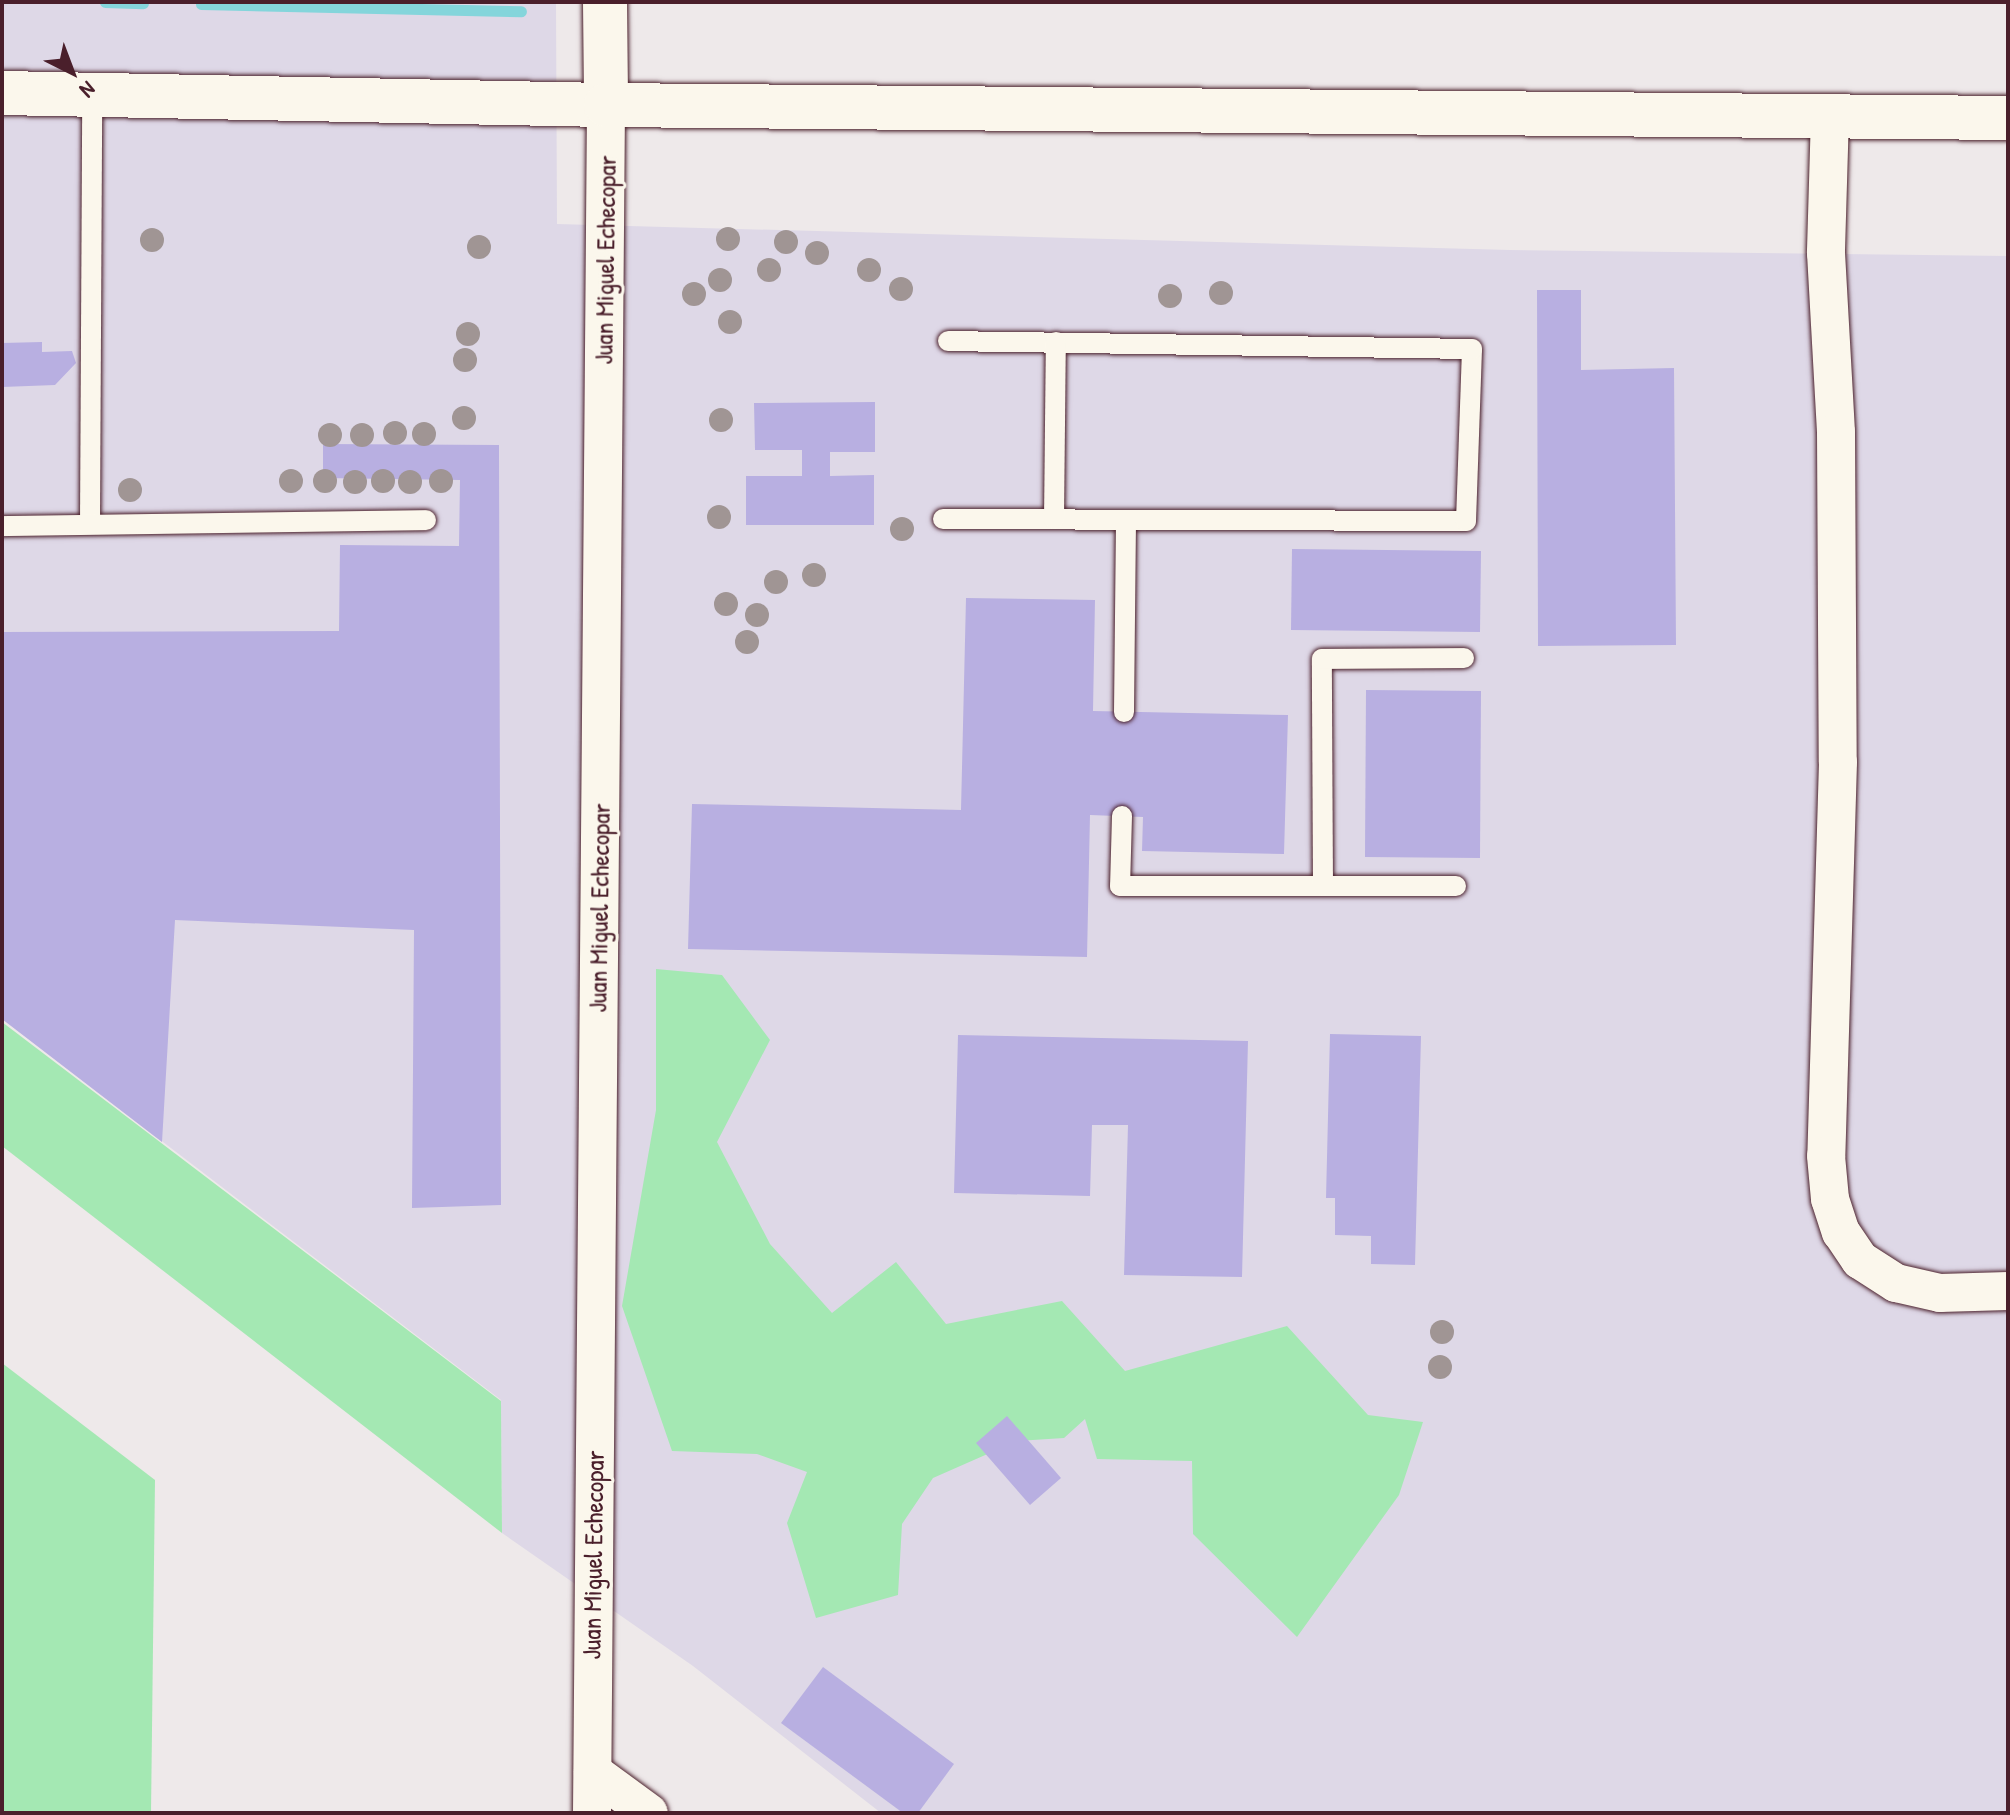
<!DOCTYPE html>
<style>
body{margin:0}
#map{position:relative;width:2010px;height:1815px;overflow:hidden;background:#eee9ea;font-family:"Patrick Hand",sans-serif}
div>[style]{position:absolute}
.built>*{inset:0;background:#ded8e7}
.green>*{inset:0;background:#a4e8b3}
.stream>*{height:11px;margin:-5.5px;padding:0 5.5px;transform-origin:5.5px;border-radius:5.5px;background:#84d5db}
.building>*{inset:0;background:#b8afe1}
.roads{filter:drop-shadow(0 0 2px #4a1f2b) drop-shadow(0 0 2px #4a1f2b)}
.lane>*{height:20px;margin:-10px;padding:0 10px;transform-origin:10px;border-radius:10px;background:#fbf7ec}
.street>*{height:38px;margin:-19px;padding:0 19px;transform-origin:19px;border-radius:19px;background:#fbf7ec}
.secondary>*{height:44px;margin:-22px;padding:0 22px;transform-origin:22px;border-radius:22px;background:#fbf7ec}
.primary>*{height:44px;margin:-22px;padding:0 22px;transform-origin:22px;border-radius:22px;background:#fbf7ec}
.trees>*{width:24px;height:24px;margin:-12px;border-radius:50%;background:#a09594}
span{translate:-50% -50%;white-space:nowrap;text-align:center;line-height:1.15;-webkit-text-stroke:6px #fbf7ec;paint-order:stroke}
.street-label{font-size:26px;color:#4a1f2b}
.frame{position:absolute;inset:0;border:4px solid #4a1f2b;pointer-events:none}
.north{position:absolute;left:32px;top:32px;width:80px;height:80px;-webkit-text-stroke:6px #fbf7ec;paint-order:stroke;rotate:138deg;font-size:22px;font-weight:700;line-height:32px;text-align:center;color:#4a1f2b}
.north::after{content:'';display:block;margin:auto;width:28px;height:36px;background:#4a1f2b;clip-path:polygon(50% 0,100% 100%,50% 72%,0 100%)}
</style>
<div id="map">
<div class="built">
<div style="clip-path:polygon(2px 2px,556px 2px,557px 224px,1510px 250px,2008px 256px,2008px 1813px,881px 1813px,693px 1666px,502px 1533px,501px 1400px,2px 1019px)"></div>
</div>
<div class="green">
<div style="clip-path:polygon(656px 969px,722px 975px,770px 1040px,717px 1142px,770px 1244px,832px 1313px,896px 1262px,946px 1324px,1062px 1301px,1125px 1371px,1287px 1326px,1368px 1415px,1423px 1422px,1399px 1495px,1297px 1637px,1193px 1534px,1192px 1461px,1097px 1459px,1085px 1419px,1064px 1438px,1017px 1441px,933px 1478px,902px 1524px,898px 1595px,816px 1618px,787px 1523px,807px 1472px,757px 1454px,672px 1451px,622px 1306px,656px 1110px)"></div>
<div style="clip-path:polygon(2px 1022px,501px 1401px,502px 1533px,2px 1146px)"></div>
<div style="clip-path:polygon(2px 1363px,155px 1480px,151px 1813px,2px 1813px)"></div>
</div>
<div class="stream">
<div style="left:105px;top:2px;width:38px;rotate:2deg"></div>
<div style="left:201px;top:4px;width:320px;rotate:1.3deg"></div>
</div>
<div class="building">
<div style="clip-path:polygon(1537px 290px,1581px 290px,1581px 370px,1674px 368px,1676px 645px,1538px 646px)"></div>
<div style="clip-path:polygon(42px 342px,42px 352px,72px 351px,76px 363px,55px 385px,2px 387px,2px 343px)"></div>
<div style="clip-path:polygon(875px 402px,875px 452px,830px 452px,830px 476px,874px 475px,874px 525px,746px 525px,746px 476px,802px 476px,802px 450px,755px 450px,754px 403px)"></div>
<div style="clip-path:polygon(323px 444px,499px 445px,501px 1205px,412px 1208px,414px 930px,175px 920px,162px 1142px,2px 1019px,2px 632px,339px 631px,340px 545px,459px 546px,460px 480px,323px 478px)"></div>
<div style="clip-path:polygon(1292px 549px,1481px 551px,1480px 632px,1291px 630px)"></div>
<div style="clip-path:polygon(966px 598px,1095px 600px,1093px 711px,1288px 715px,1284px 854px,1142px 851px,1143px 817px,1090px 815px,1087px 957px,688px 949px,692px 804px,961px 810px)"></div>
<div style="clip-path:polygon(1366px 690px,1481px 691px,1480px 858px,1365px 857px)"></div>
<div style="clip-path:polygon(1330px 1034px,1421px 1036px,1415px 1265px,1371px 1264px,1371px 1236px,1335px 1235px,1335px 1198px,1326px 1198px)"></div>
<div style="clip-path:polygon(958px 1035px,1248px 1041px,1242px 1277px,1124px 1275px,1128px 1125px,1092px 1125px,1090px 1196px,954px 1193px)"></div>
<div style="clip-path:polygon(1007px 1416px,1061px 1478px,1030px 1505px,976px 1443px)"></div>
<div style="clip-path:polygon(823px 1667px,954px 1764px,918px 1813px,903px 1813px,781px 1723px)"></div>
</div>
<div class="roads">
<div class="lane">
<div style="left:943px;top:519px;width:523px;rotate:0.22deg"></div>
<div style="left:1466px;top:521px;width:172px;rotate:-88deg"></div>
<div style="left:1472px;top:349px;width:524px;rotate:-179.13deg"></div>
<div style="left:1054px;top:519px;width:177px;rotate:-89.4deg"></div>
<div style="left:90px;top:524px;width:429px;rotate:-89.7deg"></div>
<div style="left:2px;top:526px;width:424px;rotate:-0.8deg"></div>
<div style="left:1124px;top:712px;width:192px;rotate:-89.4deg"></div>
<div style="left:1122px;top:816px;width:70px;rotate:91.6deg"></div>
<div style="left:1120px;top:886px;width:336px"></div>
<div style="left:1323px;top:886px;width:227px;rotate:-90.3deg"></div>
<div style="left:1322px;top:659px;width:142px;rotate:-0.4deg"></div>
</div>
<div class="street">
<div style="left:1830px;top:115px;width:138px;rotate:91.7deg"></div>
<div style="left:1826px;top:253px;width:179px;rotate:86.8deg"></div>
<div style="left:1836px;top:432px;width:330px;rotate:89.7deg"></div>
<div style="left:1838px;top:762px;width:394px;rotate:91.7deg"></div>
<div style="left:1826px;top:1156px;width:43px;rotate:84.7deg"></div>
<div style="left:1830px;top:1199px;width:35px;rotate:72deg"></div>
<div style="left:1841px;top:1232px;width:34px;rotate:56deg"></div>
<div style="left:1860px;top:1260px;width:43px;rotate:32.6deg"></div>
<div style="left:1896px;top:1283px;width:45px;rotate:12.8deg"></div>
<div style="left:1940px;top:1293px;width:68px;rotate:-1.7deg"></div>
<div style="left:593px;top:1772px;width:69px;rotate:36.2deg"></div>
<div style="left:592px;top:1813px;width:1708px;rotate:-89.53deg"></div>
</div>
<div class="secondary">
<div style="left:605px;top:2px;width:103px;rotate:89.4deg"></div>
</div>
<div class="primary">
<div style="left:2px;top:93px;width:604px;rotate:1.14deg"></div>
<div style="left:606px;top:105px;width:1402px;rotate:0.53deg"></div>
</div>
</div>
<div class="trees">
<div style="left:728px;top:239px"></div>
<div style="left:152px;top:240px"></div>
<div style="left:786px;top:242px"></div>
<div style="left:479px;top:247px"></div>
<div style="left:817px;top:253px"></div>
<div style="left:769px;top:270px"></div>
<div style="left:869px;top:270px"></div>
<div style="left:720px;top:280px"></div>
<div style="left:901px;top:289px"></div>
<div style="left:1221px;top:293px"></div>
<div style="left:694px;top:294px"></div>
<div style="left:1170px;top:296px"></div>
<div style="left:730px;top:322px"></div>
<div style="left:468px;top:334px"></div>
<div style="left:465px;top:360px"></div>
<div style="left:464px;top:418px"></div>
<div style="left:721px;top:420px"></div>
<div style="left:395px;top:433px"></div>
<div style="left:424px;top:434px"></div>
<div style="left:330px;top:435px"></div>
<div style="left:362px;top:435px"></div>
<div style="left:291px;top:481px"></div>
<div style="left:325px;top:481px"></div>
<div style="left:383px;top:481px"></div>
<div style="left:441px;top:481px"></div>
<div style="left:355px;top:482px"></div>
<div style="left:410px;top:482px"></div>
<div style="left:130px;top:490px"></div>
<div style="left:719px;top:517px"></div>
<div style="left:902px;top:529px"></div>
<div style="left:814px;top:575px"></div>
<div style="left:776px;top:582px"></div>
<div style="left:726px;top:604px"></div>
<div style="left:757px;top:615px"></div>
<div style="left:747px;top:642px"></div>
<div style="left:1442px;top:1332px"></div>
<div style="left:1440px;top:1367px"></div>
</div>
<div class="street-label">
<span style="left:605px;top:260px;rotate:-89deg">Juan Miguel Echecopar</span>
<span style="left:599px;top:908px;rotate:-89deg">Juan Miguel Echecopar</span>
<span style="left:593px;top:1555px;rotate:-89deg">Juan Miguel Echecopar</span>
</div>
<div class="frame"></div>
<div class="north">N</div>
</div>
